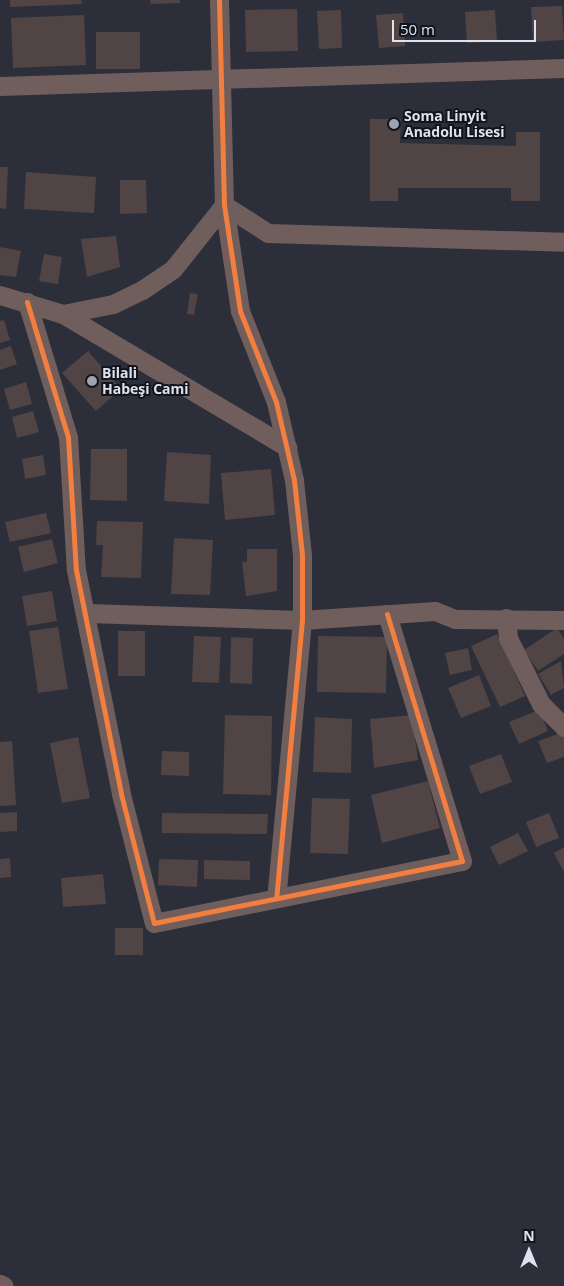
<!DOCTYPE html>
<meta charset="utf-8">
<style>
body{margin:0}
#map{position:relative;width:564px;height:1286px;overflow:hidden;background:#2c2e39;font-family:"Open Sans",sans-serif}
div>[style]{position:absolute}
.building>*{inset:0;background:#514444}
.minor>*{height:19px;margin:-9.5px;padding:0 9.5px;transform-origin:9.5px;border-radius:9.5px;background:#6f5e5c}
.cycleway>*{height:5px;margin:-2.5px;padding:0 2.5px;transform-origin:2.5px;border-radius:2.5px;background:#f27e40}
.dots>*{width:14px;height:14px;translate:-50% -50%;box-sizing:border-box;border:2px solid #12141d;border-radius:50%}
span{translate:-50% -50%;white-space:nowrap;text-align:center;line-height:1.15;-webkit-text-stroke:4px #12141d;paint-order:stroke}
.poi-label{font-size:14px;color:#dee1ee;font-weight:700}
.left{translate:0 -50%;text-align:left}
.north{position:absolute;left:504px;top:1226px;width:50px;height:50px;-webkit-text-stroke:4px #12141d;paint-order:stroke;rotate:0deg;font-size:14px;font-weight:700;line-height:20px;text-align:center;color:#dee1ee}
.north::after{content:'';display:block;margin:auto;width:18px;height:22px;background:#dee1ee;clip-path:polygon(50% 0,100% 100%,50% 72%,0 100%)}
.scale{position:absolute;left:392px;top:20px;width:144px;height:22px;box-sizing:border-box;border:2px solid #dee1ee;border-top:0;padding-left:6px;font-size:15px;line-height:18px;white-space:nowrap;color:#dee1ee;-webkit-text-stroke:4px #12141d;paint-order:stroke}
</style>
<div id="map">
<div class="building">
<div style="clip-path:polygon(10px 0,81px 0,82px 4px,10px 7px)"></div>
<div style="clip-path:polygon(150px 0,180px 0,180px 3px,151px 4px)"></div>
<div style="clip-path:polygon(562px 6px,564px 40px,533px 42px,531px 7px)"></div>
<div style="clip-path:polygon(297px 9px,298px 51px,246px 52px,245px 10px)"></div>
<div style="clip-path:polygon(341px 10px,342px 48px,319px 49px,317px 11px)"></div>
<div style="clip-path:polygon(495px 10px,497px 41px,467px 43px,465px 12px)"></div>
<div style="clip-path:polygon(403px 13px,405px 46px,379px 48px,376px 15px)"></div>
<div style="clip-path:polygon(84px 15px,86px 65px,13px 68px,11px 18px)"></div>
<div style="clip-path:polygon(96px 32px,140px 32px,140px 69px,96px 69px)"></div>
<div style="clip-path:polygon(370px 119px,401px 119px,400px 143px,516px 146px,516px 132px,540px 132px,540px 201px,511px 201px,511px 188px,398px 188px,398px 201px,370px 201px)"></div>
<div style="clip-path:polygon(0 167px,8px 167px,6px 209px,0 208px)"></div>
<div style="clip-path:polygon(26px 172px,96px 177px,94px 213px,24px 209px)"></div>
<div style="clip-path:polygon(120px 180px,146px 180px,147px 213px,120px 214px)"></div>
<div style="clip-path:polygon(116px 236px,120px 267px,87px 277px,81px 239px)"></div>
<div style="clip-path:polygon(0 247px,21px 251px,16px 277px,0 275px)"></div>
<div style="clip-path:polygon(44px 254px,62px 257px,58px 284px,39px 281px)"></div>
<div style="clip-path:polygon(190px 293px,198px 294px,194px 315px,187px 314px)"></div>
<div style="clip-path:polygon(4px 320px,10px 340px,0 343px,0 321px)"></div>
<div style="clip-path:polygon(11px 346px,17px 364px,0 370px,0 350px)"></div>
<div style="clip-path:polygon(88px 351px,121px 389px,96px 411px,62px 373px)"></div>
<div style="clip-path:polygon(26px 382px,32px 404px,10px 410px,4px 389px)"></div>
<div style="clip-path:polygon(33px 411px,39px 432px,17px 438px,12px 417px)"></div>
<div style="clip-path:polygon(91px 449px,127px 449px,127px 501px,90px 500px)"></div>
<div style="clip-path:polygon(167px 452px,211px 455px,209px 504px,164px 501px)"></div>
<div style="clip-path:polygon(43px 455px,46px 475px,25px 479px,22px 459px)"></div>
<div style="clip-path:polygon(271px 469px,275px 515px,225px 520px,221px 473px)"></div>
<div style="clip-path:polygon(46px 513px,51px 533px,10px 542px,5px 522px)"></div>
<div style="clip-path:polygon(97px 521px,143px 522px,141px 578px,101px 577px,103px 545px,96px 545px)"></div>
<div style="clip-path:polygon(174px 538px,213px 540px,210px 595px,171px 594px)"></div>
<div style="clip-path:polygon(52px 539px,58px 563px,24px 572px,18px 547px)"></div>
<div style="clip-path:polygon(247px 549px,277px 549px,277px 591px,246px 596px,242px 562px,247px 562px)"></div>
<div style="clip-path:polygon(52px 591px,57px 621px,27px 626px,22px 596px)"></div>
<div style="clip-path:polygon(58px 627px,68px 689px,38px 693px,29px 631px)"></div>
<div style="clip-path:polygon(557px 628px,564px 639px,564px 654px,538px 671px,524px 650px)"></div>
<div style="clip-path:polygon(118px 631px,145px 631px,145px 676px,118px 676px)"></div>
<div style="clip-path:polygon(497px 634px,525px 696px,500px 707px,471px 646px)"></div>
<div style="clip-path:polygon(194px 636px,221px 637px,219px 683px,192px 682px)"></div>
<div style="clip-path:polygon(318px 636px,387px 637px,386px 693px,317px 692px)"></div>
<div style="clip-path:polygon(231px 637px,253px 638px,252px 684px,230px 683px)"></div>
<div style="clip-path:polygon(468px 648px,472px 670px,450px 675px,445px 653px)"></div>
<div style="clip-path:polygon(561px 661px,564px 688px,551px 695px,538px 674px)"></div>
<div style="clip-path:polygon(479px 675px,491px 706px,461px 718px,448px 688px)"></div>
<div style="clip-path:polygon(539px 710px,548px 731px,519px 744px,509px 722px)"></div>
<div style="clip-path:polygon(225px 715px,272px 716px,271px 795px,223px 794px)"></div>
<div style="clip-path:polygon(412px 715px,418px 760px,374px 768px,370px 719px)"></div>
<div style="clip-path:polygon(315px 717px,352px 719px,351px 773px,313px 772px)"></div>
<div style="clip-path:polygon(564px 732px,564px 757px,547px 763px,538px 741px)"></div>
<div style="clip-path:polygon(78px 737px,90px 798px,62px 803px,50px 743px)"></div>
<div style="clip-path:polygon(12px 741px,16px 805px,0 806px,0 742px)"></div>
<div style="clip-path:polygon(162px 751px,189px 752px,189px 776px,161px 775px)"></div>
<div style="clip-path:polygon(501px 754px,512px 782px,480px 794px,469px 766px)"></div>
<div style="clip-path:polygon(428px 781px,440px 828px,382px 843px,371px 795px)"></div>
<div style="clip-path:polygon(312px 798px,350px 799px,348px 854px,310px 853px)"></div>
<div style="clip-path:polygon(17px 812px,17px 831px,0 832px,0 813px)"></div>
<div style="clip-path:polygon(162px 813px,268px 814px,267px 834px,162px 833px)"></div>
<div style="clip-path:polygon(549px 813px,559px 838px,536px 847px,526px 822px)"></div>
<div style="clip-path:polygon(518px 833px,528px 851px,499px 865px,490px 847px)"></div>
<div style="clip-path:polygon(564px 847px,564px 872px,554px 853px)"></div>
<div style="clip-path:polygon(10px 858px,11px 877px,0 878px,0 859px)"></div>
<div style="clip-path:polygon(159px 859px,198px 860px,197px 887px,158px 885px)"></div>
<div style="clip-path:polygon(204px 860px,250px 861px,250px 880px,204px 879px)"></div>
<div style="clip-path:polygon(103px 874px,106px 904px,63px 907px,61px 878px)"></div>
<div style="clip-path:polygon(115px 928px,143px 928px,143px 955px,115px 955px)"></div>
</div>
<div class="minor">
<div style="left:219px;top:0;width:205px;rotate:88.6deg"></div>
<div style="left:224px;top:205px;width:107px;rotate:81.4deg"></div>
<div style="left:240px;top:311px;width:98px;rotate:68.4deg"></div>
<div style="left:276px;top:402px;width:80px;rotate:77deg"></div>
<div style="left:294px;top:480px;width:75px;rotate:83.9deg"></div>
<div style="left:302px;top:555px;width:65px;rotate:90deg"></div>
<div style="left:302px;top:620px;width:279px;rotate:95.3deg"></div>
<div style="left:0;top:86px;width:564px;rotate:-1.83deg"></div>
<div style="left:0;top:295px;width:66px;rotate:16.8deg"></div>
<div style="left:63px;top:314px;width:261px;rotate:30.7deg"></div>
<div style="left:27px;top:302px;width:141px;rotate:73.1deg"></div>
<div style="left:68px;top:437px;width:133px;rotate:86.6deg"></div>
<div style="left:76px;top:570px;width:228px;rotate:78.6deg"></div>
<div style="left:121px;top:794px;width:133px;rotate:75.7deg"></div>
<div style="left:154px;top:923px;width:314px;rotate:-11.4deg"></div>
<div style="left:462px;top:861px;width:258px;rotate:-106.9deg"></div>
<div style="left:63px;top:314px;width:51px;rotate:-11.3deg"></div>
<div style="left:113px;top:304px;width:32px;rotate:-26deg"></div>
<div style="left:142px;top:290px;width:37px;rotate:-34deg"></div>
<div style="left:173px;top:269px;width:82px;rotate:-51.4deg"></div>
<div style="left:224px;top:205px;width:52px;rotate:32.5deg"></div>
<div style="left:268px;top:233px;width:296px;rotate:1.7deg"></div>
<div style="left:88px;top:613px;width:214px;rotate:1.9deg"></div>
<div style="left:302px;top:620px;width:133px;rotate:-3.9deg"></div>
<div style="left:435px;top:611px;width:22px;rotate:22deg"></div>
<div style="left:455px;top:619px;width:109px;rotate:0.5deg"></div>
<div style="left:506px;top:618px;width:20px;rotate:84deg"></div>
<div style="left:508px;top:638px;width:74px;rotate:63.4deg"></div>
<div style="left:541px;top:704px;width:33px;rotate:45deg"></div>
<div style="left:0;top:1284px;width:4px;rotate:27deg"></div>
</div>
<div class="cycleway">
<div style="left:219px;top:0;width:205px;rotate:88.6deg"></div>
<div style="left:224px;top:205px;width:107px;rotate:81.4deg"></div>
<div style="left:240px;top:311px;width:98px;rotate:68.4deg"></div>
<div style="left:276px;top:402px;width:80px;rotate:77deg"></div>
<div style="left:294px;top:480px;width:75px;rotate:83.9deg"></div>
<div style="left:302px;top:555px;width:65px;rotate:90deg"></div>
<div style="left:302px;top:620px;width:279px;rotate:95.3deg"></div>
<div style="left:27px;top:302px;width:141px;rotate:73.1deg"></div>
<div style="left:68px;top:437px;width:133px;rotate:86.6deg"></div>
<div style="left:76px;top:570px;width:228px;rotate:78.6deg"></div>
<div style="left:121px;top:794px;width:133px;rotate:75.7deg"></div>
<div style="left:154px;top:923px;width:314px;rotate:-11.4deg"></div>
<div style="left:462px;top:861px;width:258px;rotate:-106.9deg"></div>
</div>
<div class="dots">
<div style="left:394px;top:124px;background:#a0a2af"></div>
<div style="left:92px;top:381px;background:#a0a2af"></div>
</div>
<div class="poi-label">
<span class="left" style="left:404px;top:124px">Soma Linyit<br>Anadolu Lisesi</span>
<span class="left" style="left:102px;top:381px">Bilali<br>Habeşi Cami</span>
</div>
<div class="north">N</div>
<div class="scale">50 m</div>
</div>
